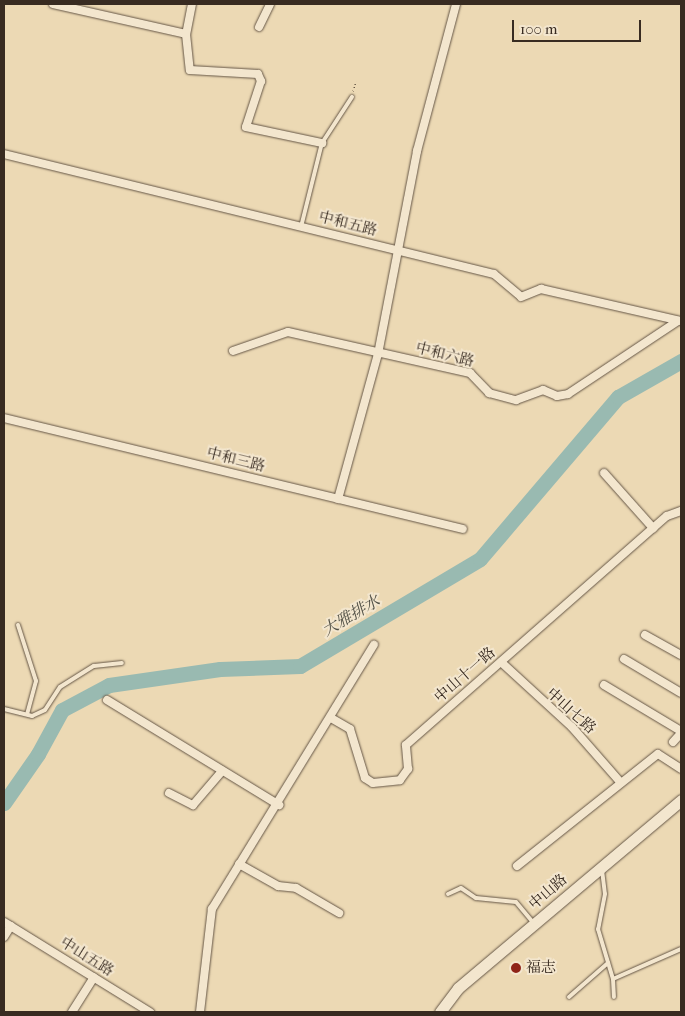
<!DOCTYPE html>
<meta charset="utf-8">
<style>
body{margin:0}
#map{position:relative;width:685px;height:1016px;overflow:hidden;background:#ecd9b4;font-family:"IM FELL French Canon","Noto Serif TC",serif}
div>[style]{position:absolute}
.river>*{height:15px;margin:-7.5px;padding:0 7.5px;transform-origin:7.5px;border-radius:7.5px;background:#99bab1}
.path>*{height:1px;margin-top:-0.5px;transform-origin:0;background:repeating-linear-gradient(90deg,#382b21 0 1px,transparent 0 3.5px)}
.roads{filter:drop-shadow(0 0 1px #655646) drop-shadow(0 0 1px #655646)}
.service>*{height:4px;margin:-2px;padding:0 2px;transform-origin:2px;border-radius:2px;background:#f3e6ce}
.minor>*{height:8px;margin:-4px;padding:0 4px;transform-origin:4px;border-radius:4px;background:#f3e6ce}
.secondary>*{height:11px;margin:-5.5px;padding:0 5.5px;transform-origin:5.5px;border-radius:5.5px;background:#f3e6ce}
.dots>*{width:14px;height:14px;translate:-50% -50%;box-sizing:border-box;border:2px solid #f3e6ce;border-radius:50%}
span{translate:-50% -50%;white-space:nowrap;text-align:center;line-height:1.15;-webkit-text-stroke:4px #f3e6ce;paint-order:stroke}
.street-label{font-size:15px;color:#382b21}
.poi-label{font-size:15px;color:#382b21}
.left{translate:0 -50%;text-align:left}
.water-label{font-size:16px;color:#504f45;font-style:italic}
.frame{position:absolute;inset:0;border:5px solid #382b21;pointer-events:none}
.scale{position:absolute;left:512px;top:20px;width:129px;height:22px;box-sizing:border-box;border:2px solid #382b21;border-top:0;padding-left:6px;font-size:15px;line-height:18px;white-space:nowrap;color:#382b21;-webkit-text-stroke:4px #f3e6ce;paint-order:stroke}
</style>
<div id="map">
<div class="river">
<div style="left:4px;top:803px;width:60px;rotate:-55.2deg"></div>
<div style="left:38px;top:754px;width:50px;rotate:-61.4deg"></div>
<div style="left:62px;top:710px;width:53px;rotate:-28deg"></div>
<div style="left:109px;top:685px;width:112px;rotate:-8.2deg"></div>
<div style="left:220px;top:669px;width:80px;rotate:-2.1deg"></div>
<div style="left:300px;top:666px;width:209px;rotate:-30.7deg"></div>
<div style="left:480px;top:559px;width:213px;rotate:-49.6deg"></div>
<div style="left:618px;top:397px;width:73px;rotate:-29.7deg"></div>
</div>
<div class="path">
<div style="left:353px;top:91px;width:10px;rotate:-73deg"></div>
</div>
<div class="roads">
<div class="service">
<div style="left:301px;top:227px;width:87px;rotate:-76deg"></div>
<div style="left:322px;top:143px;width:55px;rotate:-56.9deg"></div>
<div style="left:18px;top:625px;width:59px;rotate:72.2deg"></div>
<div style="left:36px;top:681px;width:34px;rotate:105deg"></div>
<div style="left:4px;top:709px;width:29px;rotate:14deg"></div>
<div style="left:32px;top:716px;width:14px;rotate:-25deg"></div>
<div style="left:45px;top:710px;width:27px;rotate:-57deg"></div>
<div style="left:60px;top:687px;width:40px;rotate:-32deg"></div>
<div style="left:94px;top:666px;width:28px;rotate:-6deg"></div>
<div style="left:602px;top:870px;width:24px;rotate:83deg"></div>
<div style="left:605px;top:894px;width:36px;rotate:101deg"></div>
<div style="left:598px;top:929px;width:52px;rotate:73.3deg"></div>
<div style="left:613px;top:979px;width:18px;rotate:87deg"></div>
<div style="left:448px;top:894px;width:14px;rotate:-25deg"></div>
<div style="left:461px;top:888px;width:18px;rotate:34deg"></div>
<div style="left:476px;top:898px;width:40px;rotate:5.7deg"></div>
<div style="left:516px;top:902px;width:26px;rotate:50deg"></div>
<div style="left:613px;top:979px;width:74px;rotate:-23.8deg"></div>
<div style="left:569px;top:997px;width:52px;rotate:-41.1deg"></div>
</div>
<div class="minor">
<div style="left:53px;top:4px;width:136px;rotate:12.7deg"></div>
<div style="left:192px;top:4px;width:31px;rotate:101deg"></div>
<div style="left:186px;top:34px;width:36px;rotate:84deg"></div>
<div style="left:190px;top:70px;width:68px;rotate:3.4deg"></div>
<div style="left:258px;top:74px;width:8px;rotate:67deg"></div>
<div style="left:261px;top:81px;width:48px;rotate:108.1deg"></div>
<div style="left:246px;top:127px;width:78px;rotate:11.9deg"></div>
<div style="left:259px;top:27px;width:25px;rotate:-64deg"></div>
<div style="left:4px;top:154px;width:504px;rotate:13.76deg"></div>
<div style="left:494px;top:274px;width:35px;rotate:40deg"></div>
<div style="left:521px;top:297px;width:22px;rotate:-22deg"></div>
<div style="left:541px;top:289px;width:144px;rotate:12.9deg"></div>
<div style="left:233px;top:351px;width:58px;rotate:-19.1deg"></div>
<div style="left:288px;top:332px;width:187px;rotate:12.7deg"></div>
<div style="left:470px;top:373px;width:28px;rotate:46deg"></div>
<div style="left:489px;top:393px;width:28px;rotate:15deg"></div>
<div style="left:516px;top:400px;width:29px;rotate:-20deg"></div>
<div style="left:543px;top:390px;width:15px;rotate:23deg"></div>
<div style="left:557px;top:396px;width:11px;rotate:-10deg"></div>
<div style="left:568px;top:394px;width:132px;rotate:-33.6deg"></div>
<div style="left:4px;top:418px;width:472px;rotate:13.6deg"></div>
<div style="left:604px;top:473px;width:74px;rotate:48.3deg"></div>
<div style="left:338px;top:499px;width:150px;rotate:-74.6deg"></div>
<div style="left:378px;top:354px;width:207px;rotate:-79.1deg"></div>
<div style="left:417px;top:151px;width:152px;rotate:-75.1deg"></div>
<div style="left:645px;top:635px;width:41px;rotate:29.1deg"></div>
<div style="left:624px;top:659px;width:66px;rotate:30.8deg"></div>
<div style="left:501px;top:662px;width:96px;rotate:42.5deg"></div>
<div style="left:572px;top:727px;width:74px;rotate:48.8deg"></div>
<div style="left:604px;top:685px;width:90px;rotate:30.9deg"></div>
<div style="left:107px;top:700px;width:202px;rotate:31.4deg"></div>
<div style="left:331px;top:718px;width:22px;rotate:30deg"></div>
<div style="left:350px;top:729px;width:51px;rotate:73deg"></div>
<div style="left:365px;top:778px;width:9px;rotate:32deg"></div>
<div style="left:373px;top:783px;width:27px;rotate:-6deg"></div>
<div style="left:400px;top:780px;width:14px;rotate:-54deg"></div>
<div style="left:408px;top:769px;width:24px;rotate:-95deg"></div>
<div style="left:406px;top:745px;width:347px;rotate:-41.3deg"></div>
<div style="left:667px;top:516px;width:15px;rotate:-20deg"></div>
<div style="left:673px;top:742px;width:12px;rotate:-48deg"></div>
<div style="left:169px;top:793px;width:27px;rotate:27deg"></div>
<div style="left:193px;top:805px;width:45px;rotate:-49.5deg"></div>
<div style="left:239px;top:864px;width:45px;rotate:29.4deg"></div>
<div style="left:278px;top:886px;width:18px;rotate:6deg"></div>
<div style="left:296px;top:888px;width:50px;rotate:30.2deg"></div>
<div style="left:517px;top:866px;width:180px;rotate:-38.5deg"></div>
<div style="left:658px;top:754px;width:27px;rotate:33deg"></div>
<div style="left:4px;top:922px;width:172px;rotate:31.7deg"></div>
<div style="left:4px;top:937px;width:13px;rotate:-58deg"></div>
<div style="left:72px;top:1012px;width:41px;rotate:-57.8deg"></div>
<div style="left:200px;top:1012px;width:104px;rotate:-83.4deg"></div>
<div style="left:212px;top:909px;width:310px;rotate:-58.5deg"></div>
</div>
<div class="secondary">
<div style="left:440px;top:1012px;width:30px;rotate:-53deg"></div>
<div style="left:458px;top:988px;width:292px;rotate:-40.1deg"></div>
</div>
</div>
<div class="dots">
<div style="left:516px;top:968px;background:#8f2418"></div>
</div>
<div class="street-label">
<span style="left:348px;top:224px;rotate:14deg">中和五路</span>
<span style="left:445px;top:355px;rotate:14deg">中和六路</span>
<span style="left:236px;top:460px;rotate:14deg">中和三路</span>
<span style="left:465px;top:675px;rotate:-41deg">中山十一路</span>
<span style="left:571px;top:711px;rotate:42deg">中山七路</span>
<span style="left:548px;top:892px;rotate:-41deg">中山路</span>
<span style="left:87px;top:957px;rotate:32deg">中山五路</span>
</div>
<div class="poi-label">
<span class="left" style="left:526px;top:968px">福志</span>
</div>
<div class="water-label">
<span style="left:351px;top:616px;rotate:-31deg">大雅排水</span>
</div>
<div class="frame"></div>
<div class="scale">100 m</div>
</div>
